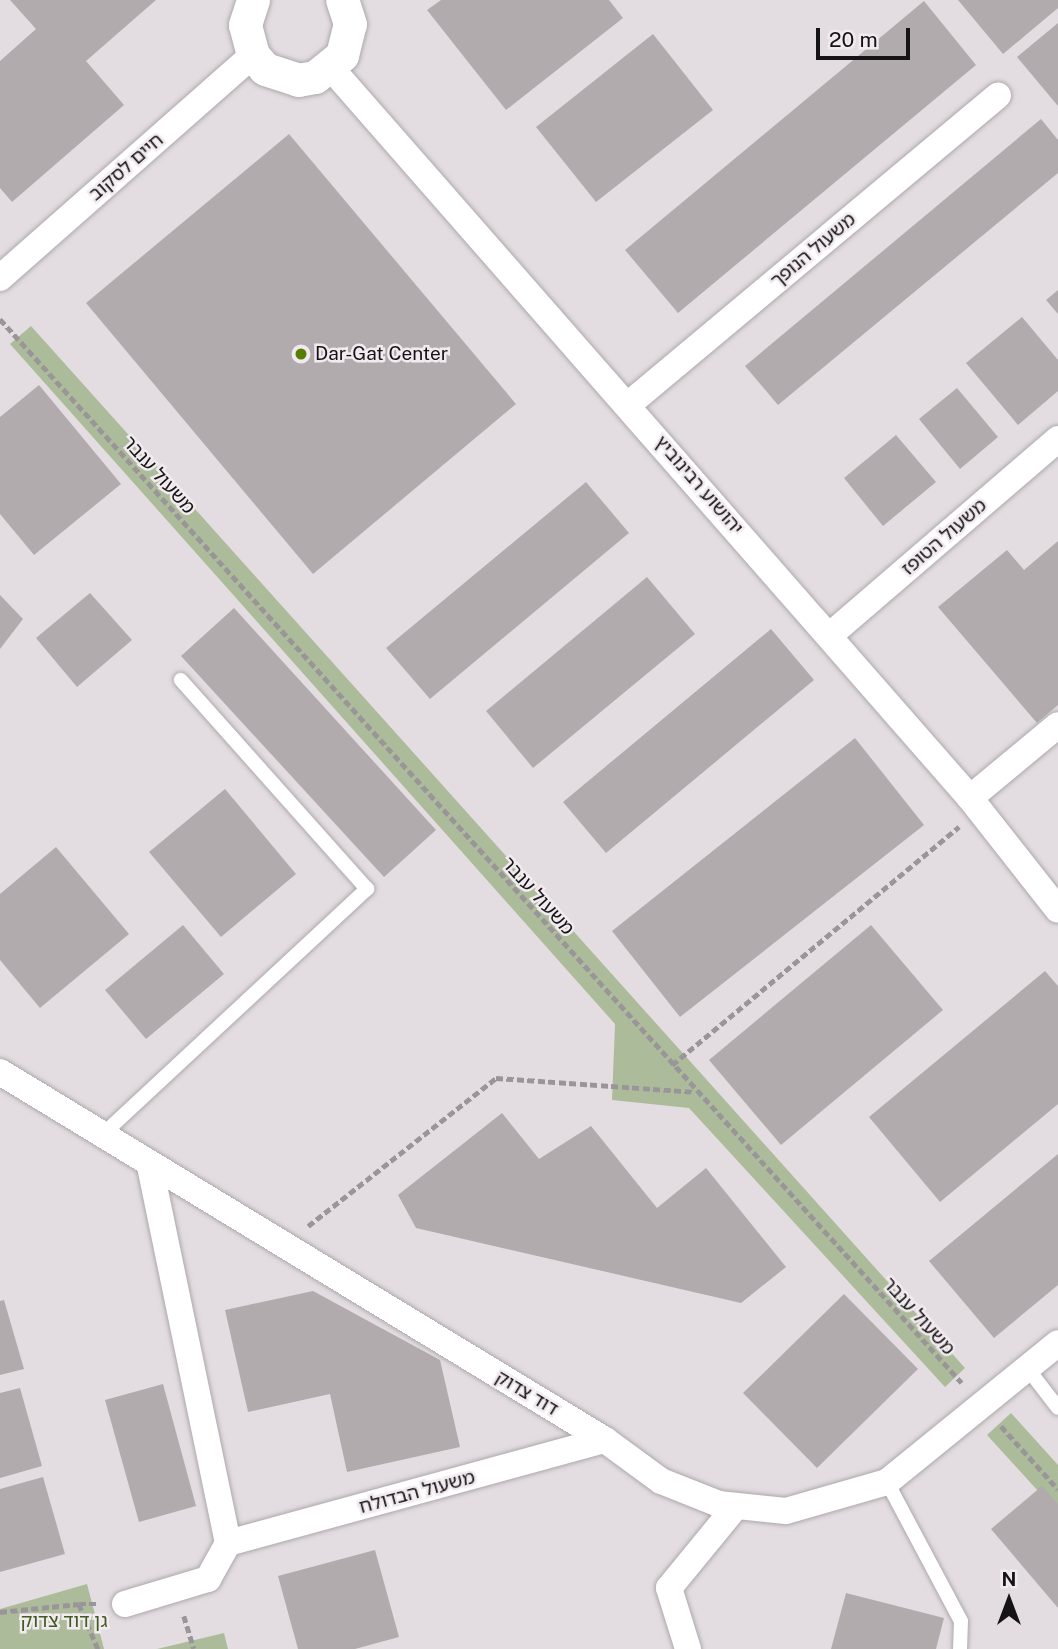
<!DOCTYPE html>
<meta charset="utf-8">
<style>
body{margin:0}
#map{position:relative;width:1058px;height:1649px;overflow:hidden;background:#e3dde1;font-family:"Public Sans","Noto Sans Hebrew",sans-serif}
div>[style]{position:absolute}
.green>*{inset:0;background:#acbc9a}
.building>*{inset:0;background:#b1abae}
.path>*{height:4.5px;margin-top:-2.25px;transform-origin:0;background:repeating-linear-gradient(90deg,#9a9599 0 7px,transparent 0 10.5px)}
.roads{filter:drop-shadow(0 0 2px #aea8ac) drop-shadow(0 0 2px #aea8ac)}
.service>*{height:14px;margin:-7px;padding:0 7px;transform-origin:7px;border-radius:7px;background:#fff}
.minor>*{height:26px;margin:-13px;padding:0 13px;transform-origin:13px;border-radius:13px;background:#fff}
.tertiary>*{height:33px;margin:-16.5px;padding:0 16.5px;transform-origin:16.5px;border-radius:16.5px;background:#fff}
.dots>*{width:19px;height:19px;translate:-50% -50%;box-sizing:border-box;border:4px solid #f1eaee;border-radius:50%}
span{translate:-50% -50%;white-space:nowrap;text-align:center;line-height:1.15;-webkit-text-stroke:5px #f1eaee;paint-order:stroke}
.street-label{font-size:19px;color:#151315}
.poi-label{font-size:19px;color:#151315}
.left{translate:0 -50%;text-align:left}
.park-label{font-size:19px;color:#425922}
.north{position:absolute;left:974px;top:1565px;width:70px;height:70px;-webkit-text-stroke:5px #f1eaee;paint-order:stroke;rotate:0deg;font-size:19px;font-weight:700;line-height:28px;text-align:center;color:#151315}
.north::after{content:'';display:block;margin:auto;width:24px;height:32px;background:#151315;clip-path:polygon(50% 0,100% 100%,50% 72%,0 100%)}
.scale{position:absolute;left:816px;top:28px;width:94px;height:32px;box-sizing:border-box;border:4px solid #151315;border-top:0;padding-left:9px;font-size:21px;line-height:24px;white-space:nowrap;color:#151315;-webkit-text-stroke:5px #f1eaee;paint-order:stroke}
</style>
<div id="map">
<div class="green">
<div style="clip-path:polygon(31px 326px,965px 1368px,945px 1387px,689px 1108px,612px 1100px,615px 1024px,10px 344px)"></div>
<div style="clip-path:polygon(1011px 1413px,1058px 1465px,1058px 1513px,987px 1435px)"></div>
<div style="clip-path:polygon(87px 1584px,104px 1649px,0 1649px,0 1609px)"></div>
<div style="clip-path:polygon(224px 1633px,228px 1649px,157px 1649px)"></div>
</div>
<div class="building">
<div style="clip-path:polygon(10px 0,156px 0,86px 61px,124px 105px,12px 202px,0 188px,0 61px,36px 29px)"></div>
<div style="clip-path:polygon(441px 0,609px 0,623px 18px,506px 110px,427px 10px)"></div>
<div style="clip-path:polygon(958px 0,1058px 0,1058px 8px,1003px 54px)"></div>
<div style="clip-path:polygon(924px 1px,976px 65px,678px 313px,625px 250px)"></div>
<div style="clip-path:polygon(1058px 23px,1058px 106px,1017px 57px)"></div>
<div style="clip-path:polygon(653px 34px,713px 110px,596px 202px,536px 127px)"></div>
<div style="clip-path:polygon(1041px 119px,1058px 140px,1058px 173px,778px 405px,745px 366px)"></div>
<div style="clip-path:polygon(289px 134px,516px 404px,313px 574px,86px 303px)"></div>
<div style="clip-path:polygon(1058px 290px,1058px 314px,1046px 300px)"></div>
<div style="clip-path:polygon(1022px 317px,1058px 360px,1058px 391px,1018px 425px,966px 363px)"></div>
<div style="clip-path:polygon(39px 385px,121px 484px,34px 555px,0 514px,0 417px)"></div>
<div style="clip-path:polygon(957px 388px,998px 437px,960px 469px,919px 419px)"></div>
<div style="clip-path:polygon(896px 435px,936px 482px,883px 526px,844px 478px)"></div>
<div style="clip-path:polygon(586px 482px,629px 533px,430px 699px,386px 648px)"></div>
<div style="clip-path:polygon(1058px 541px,1058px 705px,1037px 723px,938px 607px,1007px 550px,1024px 570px)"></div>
<div style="clip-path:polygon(647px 577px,695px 634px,533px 768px,486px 711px)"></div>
<div style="clip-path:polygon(90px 593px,132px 640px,77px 687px,36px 638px)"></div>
<div style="clip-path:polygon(0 595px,23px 619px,0 649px)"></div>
<div style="clip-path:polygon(234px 608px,436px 830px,384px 877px,181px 656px)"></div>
<div style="clip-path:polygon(771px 629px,814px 680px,606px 853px,563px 802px)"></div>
<div style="clip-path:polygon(855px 738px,924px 825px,680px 1017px,612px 931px)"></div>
<div style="clip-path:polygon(225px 789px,296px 874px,221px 937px,149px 852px)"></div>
<div style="clip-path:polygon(56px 847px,129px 934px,40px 1008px,0 960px,0 894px)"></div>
<div style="clip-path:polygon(183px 925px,224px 974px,146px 1039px,105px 990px)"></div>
<div style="clip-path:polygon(871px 925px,943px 1010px,781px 1145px,709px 1060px)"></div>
<div style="clip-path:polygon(1045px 971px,1058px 986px,1058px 1104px,940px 1202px,869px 1117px)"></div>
<div style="clip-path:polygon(502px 1113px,539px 1159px,591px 1126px,657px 1208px,706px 1168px,786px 1267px,741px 1303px,416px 1228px,398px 1195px)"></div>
<div style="clip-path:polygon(1058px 1154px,1058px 1285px,994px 1338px,929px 1261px)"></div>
<div style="clip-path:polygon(313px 1291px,440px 1360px,460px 1447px,347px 1472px,330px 1394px,248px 1412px,225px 1310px)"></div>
<div style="clip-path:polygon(844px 1294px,918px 1369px,817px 1468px,743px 1393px)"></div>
<div style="clip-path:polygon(4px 1300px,24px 1369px,0 1375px,0 1301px)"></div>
<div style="clip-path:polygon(163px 1384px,196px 1506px,139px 1522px,105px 1400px)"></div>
<div style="clip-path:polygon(20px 1388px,42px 1466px,0 1478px,0 1393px)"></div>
<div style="clip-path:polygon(43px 1477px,65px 1554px,0 1572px,0 1489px)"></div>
<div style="clip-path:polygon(1042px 1486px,1058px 1504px,1058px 1608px,991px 1529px)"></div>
<div style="clip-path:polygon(375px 1550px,399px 1637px,355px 1649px,298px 1649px,278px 1576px)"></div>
<div style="clip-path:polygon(846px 1593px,944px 1618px,936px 1649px,831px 1649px)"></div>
</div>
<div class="path">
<div style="left:0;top:319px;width:1434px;rotate:47.88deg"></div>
<div style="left:672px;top:1065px;width:373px;rotate:-39.7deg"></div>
<div style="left:308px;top:1226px;width:239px;rotate:-38.2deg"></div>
<div style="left:496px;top:1078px;width:199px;rotate:4deg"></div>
<div style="left:1001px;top:1426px;width:85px;rotate:47.9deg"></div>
<div style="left:79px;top:1604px;width:20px"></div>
<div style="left:0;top:1612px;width:79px;rotate:-5.8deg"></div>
<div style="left:79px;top:1604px;width:49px;rotate:67.1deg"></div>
<div style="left:184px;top:1616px;width:34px;rotate:73deg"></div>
</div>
<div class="roads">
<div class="service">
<div style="left:102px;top:1135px;width:362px;rotate:-42.9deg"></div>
<div style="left:367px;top:889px;width:280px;rotate:-131.7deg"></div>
<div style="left:1028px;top:1369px;width:49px;rotate:52.4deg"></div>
<div style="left:887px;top:1482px;width:157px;rotate:62deg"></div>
<div style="left:961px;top:1621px;width:28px;rotate:92deg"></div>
</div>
<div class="minor">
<div style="left:331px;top:68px;width:970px;rotate:48.8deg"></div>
<div style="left:970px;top:798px;width:142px;rotate:51.8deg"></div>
<div style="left:0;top:278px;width:337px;rotate:-41.4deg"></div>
<div style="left:629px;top:404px;width:481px;rotate:-39.9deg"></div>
<div style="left:829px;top:636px;width:302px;rotate:-40.7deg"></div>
<div style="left:970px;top:798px;width:114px;rotate:-39.7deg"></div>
<div style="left:0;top:1072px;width:708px;rotate:31.31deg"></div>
<div style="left:605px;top:1440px;width:69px;rotate:36.2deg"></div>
<div style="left:661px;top:1481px;width:62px;rotate:21.6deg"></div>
<div style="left:719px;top:1504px;width:67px;rotate:6deg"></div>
<div style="left:786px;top:1511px;width:105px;rotate:-16deg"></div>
<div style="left:887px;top:1482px;width:220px;rotate:-39.1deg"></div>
<div style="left:228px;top:1543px;width:391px;rotate:-15.3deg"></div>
<div style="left:125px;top:1604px;width:87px;rotate:-16.8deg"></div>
<div style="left:208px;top:1579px;width:41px;rotate:-60.9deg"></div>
<div style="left:228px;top:1543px;width:386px;rotate:-101.7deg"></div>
<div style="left:688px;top:1649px;width:64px;rotate:-107.3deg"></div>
<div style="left:669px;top:1588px;width:106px;rotate:-50.7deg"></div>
</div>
<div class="tertiary">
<div style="left:253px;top:0;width:26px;rotate:108deg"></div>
<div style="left:245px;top:25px;width:31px;rotate:75deg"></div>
<div style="left:253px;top:55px;width:18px;rotate:49deg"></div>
<div style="left:265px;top:69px;width:35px;rotate:18deg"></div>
<div style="left:298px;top:80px;width:17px;rotate:-10deg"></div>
<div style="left:315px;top:77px;width:35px;rotate:-39deg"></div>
<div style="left:342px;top:55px;width:32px;rotate:-76deg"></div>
<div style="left:350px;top:24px;width:25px;rotate:-108deg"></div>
</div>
</div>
<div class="dots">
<div style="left:301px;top:354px;background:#567f00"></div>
</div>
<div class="street-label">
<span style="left:126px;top:167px;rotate:-41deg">חיים לסקוב</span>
<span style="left:813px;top:250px;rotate:-40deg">משעול הנופך</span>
<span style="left:159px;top:475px;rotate:48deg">משעול ענבר</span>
<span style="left:699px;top:485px;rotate:49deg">יהושוע רבינוביץ</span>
<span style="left:944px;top:537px;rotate:-41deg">משעול הטופז</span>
<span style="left:538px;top:896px;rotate:48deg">משעול ענבר</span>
<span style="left:919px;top:1316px;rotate:48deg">משעול ענבר</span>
<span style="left:527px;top:1393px;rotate:31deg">דוד צדוק</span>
<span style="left:417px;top:1492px;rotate:-15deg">משעול הבדולח</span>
</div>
<div class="poi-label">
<span class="left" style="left:315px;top:354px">Dar-Gat Center</span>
</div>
<div class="park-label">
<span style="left:64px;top:1621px">גן דוד צדוק</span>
</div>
<div class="north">N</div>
<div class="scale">20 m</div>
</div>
